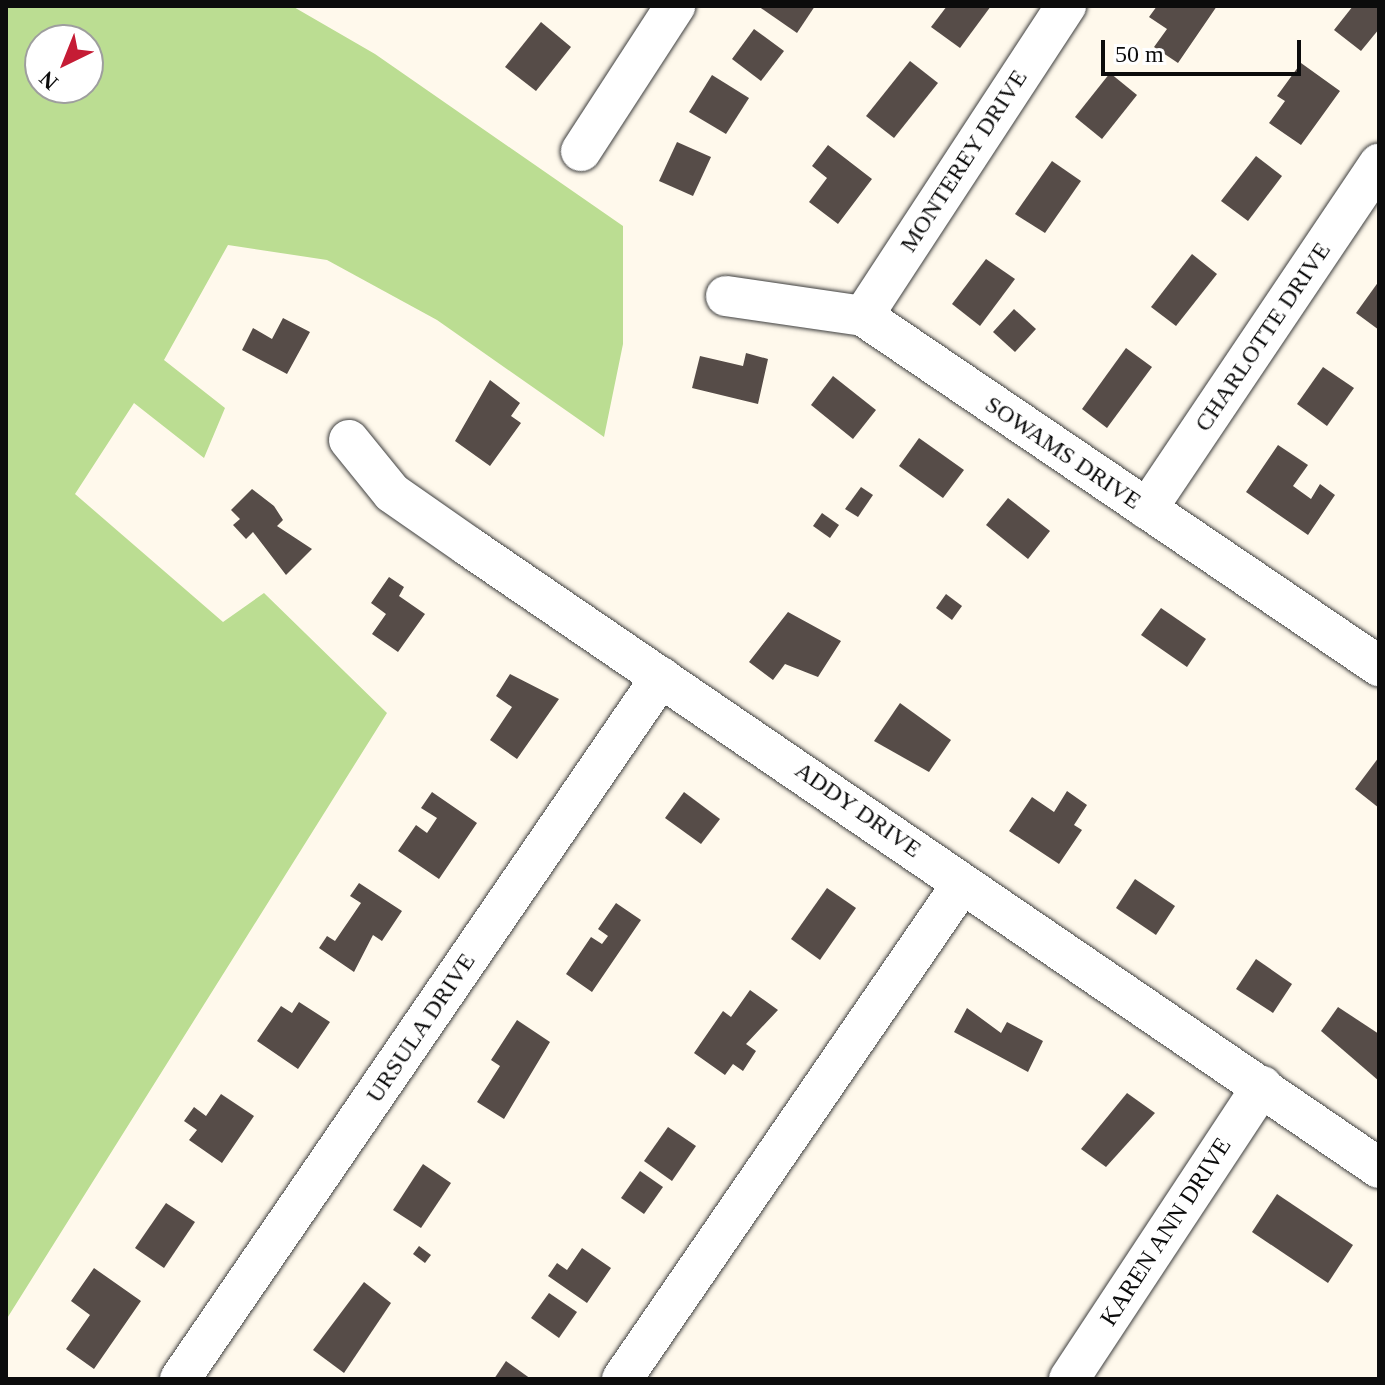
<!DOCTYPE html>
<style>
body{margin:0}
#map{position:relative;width:1385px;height:1385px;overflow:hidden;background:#fff9ec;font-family:"Times New Roman",serif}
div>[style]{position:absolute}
.forest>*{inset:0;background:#bbdd92}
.building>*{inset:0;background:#564c48}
.roads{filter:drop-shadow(0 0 2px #3f3f3f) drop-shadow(0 0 2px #3f3f3f)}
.minor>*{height:40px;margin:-20px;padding:0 20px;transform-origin:20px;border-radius:20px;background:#fff}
span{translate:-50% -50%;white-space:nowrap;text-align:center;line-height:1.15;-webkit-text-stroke:8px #fff;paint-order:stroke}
.street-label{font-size:24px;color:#0c0c0c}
.frame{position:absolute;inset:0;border:8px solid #0c0c0c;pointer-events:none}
.north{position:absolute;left:24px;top:24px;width:80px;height:80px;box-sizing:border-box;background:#fff;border:2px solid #9e9e9e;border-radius:50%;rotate:223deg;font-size:22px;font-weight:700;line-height:32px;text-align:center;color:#0c0c0c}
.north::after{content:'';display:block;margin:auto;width:28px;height:36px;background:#c51c35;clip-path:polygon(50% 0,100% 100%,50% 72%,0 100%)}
.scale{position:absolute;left:1101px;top:40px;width:200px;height:36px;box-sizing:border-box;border:4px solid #0c0c0c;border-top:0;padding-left:10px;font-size:24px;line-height:28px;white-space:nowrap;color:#0c0c0c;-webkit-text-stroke:6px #fff;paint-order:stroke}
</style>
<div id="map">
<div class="forest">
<div style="clip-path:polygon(evenodd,6px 6px,292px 6px,375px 54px,623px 226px,623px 344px,604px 437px,437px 320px,327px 260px,228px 245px,164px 360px,225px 408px,204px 458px,134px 403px,75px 494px,223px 622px,264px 593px,387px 713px,6px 1320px,6px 6px,40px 40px,88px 40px,88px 88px,40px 88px,40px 40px)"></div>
</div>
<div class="building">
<div style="clip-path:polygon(758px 6px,815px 6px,797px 33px)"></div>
<div style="clip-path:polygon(947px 6px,991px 6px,960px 48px,931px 27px)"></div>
<div style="clip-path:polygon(1157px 6px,1217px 6px,1178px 63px,1154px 47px,1167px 29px,1149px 17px)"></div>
<div style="clip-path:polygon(1353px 6px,1379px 6px,1379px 29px,1361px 51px,1334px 30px)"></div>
<div style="clip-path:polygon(541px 22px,571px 47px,536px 91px,505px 67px)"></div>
<div style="clip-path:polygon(754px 29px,784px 51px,761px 81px,732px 59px)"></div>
<div style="clip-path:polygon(910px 61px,938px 83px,894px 138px,866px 116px)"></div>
<div style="clip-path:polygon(1301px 63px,1340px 91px,1301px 145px,1269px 123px,1285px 101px,1277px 96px)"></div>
<div style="clip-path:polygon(1110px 73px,1137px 95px,1102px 139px,1075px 117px)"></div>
<div style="clip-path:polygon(712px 75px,749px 98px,726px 134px,689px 112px)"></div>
<div style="clip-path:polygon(677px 142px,711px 157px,693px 196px,659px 181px)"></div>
<div style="clip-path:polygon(828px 145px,872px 179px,838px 224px,809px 202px,827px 178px,812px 166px)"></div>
<div style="clip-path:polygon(1256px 156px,1282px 176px,1248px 221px,1221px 201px)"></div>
<div style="clip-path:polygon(1052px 161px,1081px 181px,1045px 233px,1015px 214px)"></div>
<div style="clip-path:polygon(1192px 254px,1217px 274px,1176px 326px,1151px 307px)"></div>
<div style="clip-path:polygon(986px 259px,1015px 279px,980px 326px,952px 304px)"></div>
<div style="clip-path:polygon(1379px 281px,1379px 330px,1356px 313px)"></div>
<div style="clip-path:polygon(1014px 309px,1036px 329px,1015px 352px,993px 332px)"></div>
<div style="clip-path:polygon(283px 318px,310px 332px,287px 374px,242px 350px,253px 328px,272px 339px)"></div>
<div style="clip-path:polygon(1126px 348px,1152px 367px,1107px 428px,1082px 409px)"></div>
<div style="clip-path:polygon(746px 353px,768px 359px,758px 404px,692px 388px,700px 356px,743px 366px)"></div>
<div style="clip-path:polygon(1323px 367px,1354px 388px,1327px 426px,1297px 404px)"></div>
<div style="clip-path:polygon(833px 376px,876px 410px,853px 439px,811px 405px)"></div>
<div style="clip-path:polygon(490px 380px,520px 403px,511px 416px,521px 423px,490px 466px,455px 441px)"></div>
<div style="clip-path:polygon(919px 438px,964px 470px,943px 498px,899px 466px)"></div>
<div style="clip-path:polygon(1278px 445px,1308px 465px,1293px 486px,1311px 499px,1320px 484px,1335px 495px,1308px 535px,1246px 492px)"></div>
<div style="clip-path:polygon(861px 487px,873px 495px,858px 517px,845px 509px)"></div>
<div style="clip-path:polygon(252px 489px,274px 506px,283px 520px,277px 526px,312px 549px,286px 575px,253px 532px,246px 539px,233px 525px,240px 519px,231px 510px)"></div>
<div style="clip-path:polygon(1008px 498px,1050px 531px,1028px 559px,986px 525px)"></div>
<div style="clip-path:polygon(822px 513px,839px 525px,830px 538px,813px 526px)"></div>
<div style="clip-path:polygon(389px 577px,404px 587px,399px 596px,425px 614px,398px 652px,372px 634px,386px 614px,371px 603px)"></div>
<div style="clip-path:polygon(946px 594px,962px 606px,952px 620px,936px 608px)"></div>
<div style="clip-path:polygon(1161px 608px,1206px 639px,1187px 667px,1141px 635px)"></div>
<div style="clip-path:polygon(788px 612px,841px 641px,818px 677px,785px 664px,773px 680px,749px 662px)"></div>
<div style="clip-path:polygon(510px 674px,559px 699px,517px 759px,490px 740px,512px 707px,496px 696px)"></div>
<div style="clip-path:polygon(900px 703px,951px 740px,929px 772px,874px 741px)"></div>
<div style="clip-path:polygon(1379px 757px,1379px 808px,1355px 789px)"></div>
<div style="clip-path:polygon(1067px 791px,1087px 805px,1074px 825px,1082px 830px,1059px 864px,1009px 831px,1032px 797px,1054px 812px)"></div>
<div style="clip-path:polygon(432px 792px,477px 823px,439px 879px,398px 851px,416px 825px,427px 833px,437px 818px,421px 808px)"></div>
<div style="clip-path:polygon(684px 792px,720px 819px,701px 844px,665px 818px)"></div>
<div style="clip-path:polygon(1135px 879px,1175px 906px,1156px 935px,1116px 908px)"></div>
<div style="clip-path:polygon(359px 883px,402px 911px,382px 941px,373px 935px,354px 972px,319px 948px,327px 936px,335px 941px,361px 903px,350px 896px)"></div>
<div style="clip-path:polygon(827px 888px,856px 908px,820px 960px,791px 939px)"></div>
<div style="clip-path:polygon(616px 903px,641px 920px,592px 992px,566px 974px,591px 937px,602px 944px,608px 936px,598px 929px)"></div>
<div style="clip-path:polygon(1256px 959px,1292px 984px,1273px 1013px,1236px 989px)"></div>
<div style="clip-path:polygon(750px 990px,778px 1010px,746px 1044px,756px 1051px,743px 1071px,733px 1064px,725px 1075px,694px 1053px,723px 1011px,731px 1017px)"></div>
<div style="clip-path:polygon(299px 1002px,330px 1022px,298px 1069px,257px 1041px,281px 1006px,292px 1013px)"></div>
<div style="clip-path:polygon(1338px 1007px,1379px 1034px,1379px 1081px,1321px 1031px)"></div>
<div style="clip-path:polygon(967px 1008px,1001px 1033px,1007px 1022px,1043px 1041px,1028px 1072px,954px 1032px)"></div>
<div style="clip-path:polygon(517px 1020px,550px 1042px,504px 1119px,477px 1102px,500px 1066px,491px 1060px)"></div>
<div style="clip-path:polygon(1127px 1093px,1155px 1113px,1106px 1167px,1081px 1149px)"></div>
<div style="clip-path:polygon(221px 1094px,254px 1116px,222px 1163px,189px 1140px,197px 1130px,184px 1121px,194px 1107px,206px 1116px)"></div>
<div style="clip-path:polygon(668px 1127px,696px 1146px,672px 1181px,644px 1161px)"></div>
<div style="clip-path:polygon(423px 1164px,451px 1183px,421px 1228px,393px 1210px)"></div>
<div style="clip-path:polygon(640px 1171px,663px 1187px,644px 1214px,621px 1198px)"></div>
<div style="clip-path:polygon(1277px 1194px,1353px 1245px,1328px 1283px,1252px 1232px)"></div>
<div style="clip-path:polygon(166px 1203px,195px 1222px,164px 1268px,135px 1248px)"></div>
<div style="clip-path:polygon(419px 1246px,431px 1255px,425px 1263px,413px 1254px)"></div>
<div style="clip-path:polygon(582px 1248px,611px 1268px,587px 1303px,548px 1276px,557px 1263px,567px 1270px)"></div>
<div style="clip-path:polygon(94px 1268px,141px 1301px,94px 1369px,66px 1349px,90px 1315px,71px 1301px)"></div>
<div style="clip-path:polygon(364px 1282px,391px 1303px,344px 1373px,313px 1350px)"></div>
<div style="clip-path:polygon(549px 1293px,577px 1312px,559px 1338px,531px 1318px)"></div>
<div style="clip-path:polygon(506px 1361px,531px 1379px,494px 1379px)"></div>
</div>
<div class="roads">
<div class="minor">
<div style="left:581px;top:151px;width:173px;rotate:-57deg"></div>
<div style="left:726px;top:296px;width:138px;rotate:8.3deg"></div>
<div style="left:863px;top:316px;width:624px;rotate:34.15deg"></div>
<div style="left:863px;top:316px;width:371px;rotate:-56.8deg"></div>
<div style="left:349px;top:440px;width:68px;rotate:50.9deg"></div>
<div style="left:392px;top:493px;width:93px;rotate:34.9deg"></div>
<div style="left:468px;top:546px;width:1103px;rotate:34.32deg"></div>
<div style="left:1147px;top:509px;width:416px;rotate:-56.1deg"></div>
<div style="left:180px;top:1379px;width:851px;rotate:-55.58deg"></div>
<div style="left:622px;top:1379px;width:601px;rotate:-55.52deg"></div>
<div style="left:1069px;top:1379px;width:351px;rotate:-56.6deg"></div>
</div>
</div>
<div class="street-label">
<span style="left:964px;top:161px;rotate:-57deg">MONTEREY DRIVE</span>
<span style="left:1263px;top:337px;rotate:-56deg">CHARLOTTE DRIVE</span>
<span style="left:1063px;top:453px;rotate:34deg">SOWAMS DRIVE</span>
<span style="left:858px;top:810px;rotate:35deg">ADDY DRIVE</span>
<span style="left:421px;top:1028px;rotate:-56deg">URSULA DRIVE</span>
<span style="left:1166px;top:1232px;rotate:-57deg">KAREN ANN DRIVE</span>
</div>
<div class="frame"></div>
<div class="north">N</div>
<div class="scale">50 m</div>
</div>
